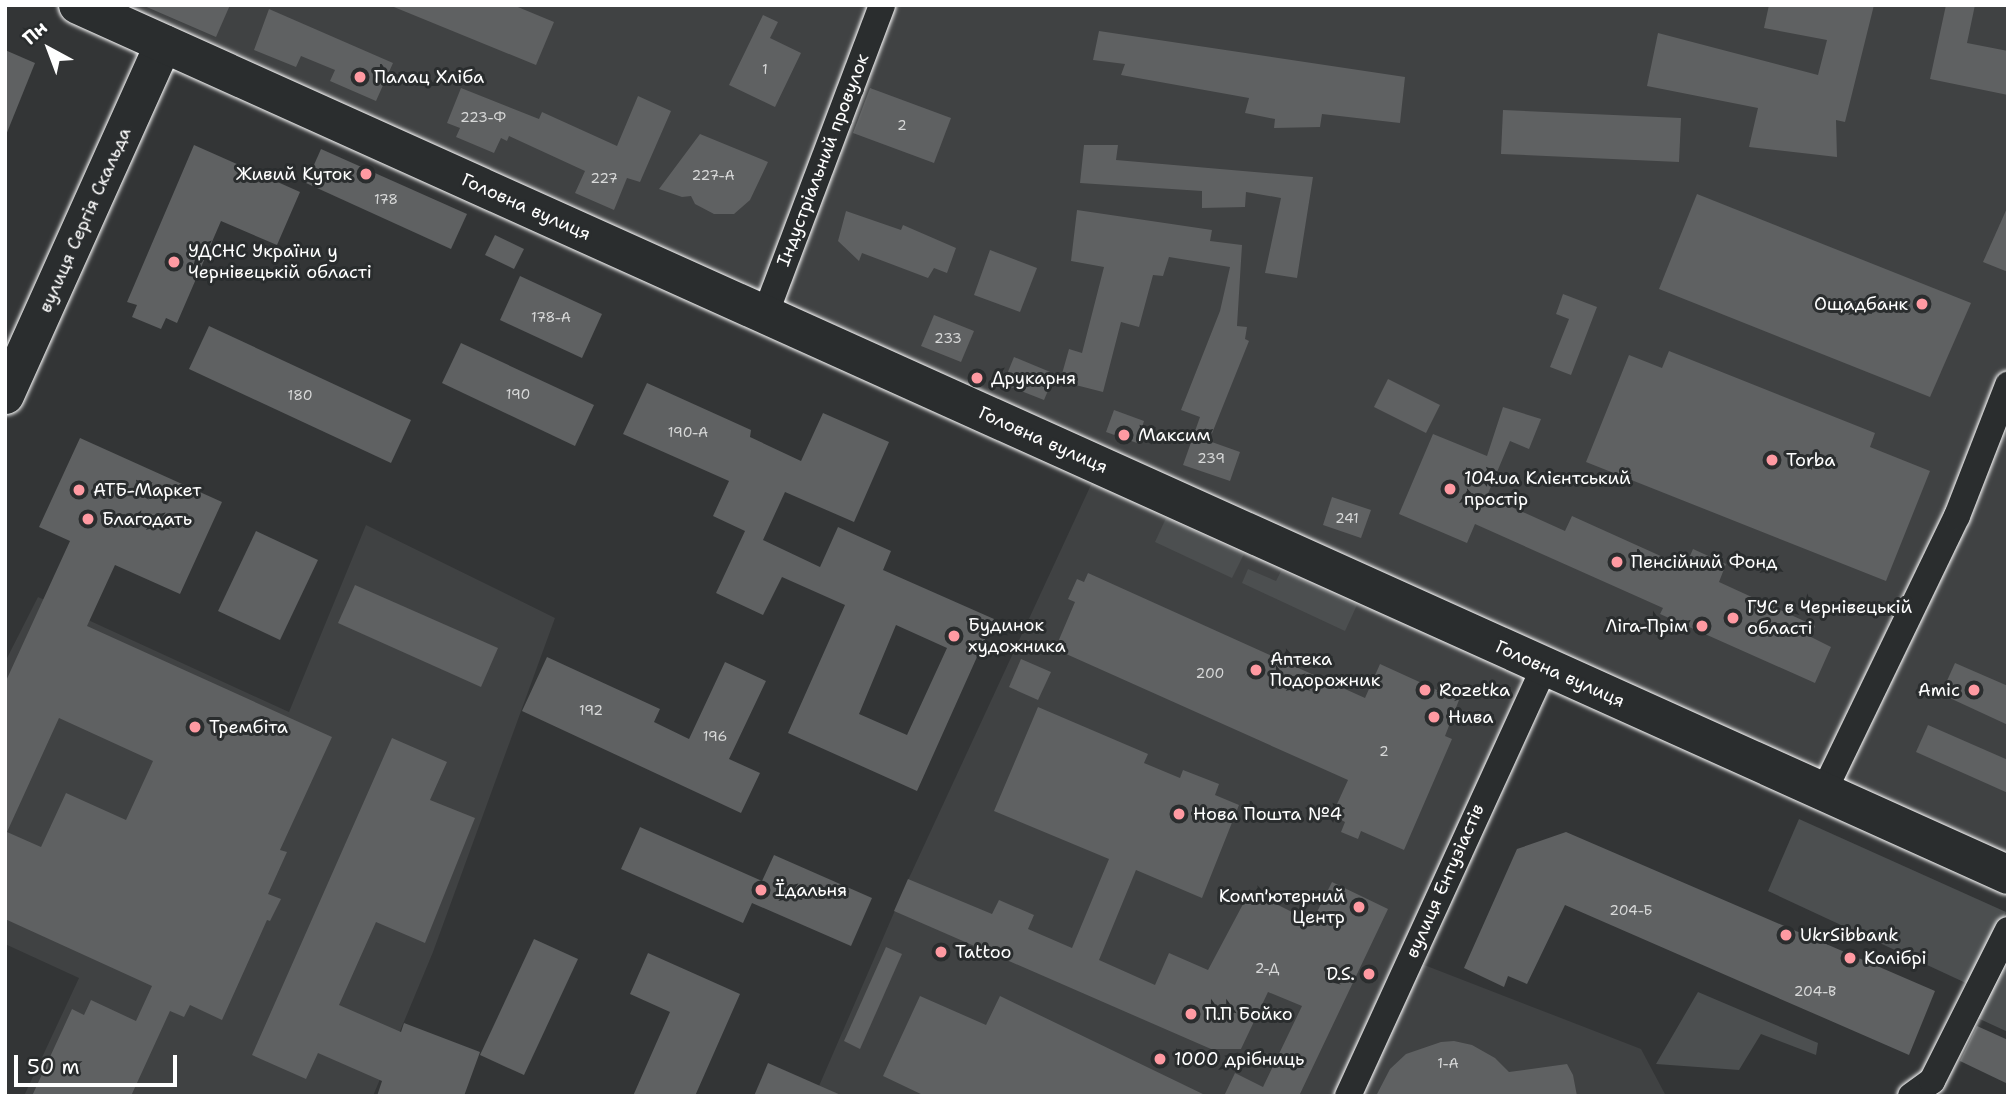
<!DOCTYPE html>
<meta charset="utf-8">
<style>
body{margin:0}
#map{position:relative;width:2013px;height:1101px;overflow:hidden;background:#333536;font-family:"Shantell Sans",sans-serif}
div>[style]{position:absolute}
.built>*{inset:0;background:#404243}
.green>*{inset:0;background:#4c4f50}
.building>*{inset:0;background:#5f6162}
.roads{filter:drop-shadow(0 0 2px #fff) drop-shadow(0 0 2px #fff)}
.minor>*{height:26px;margin:-13px;padding:0 13px;transform-origin:13px;border-radius:13px;background:#2a2d2e}
.secondary>*{height:37px;margin:-18.5px;padding:0 18.5px;transform-origin:18.5px;border-radius:18.5px;background:#2a2d2e}
.primary>*{height:38px;margin:-19px;padding:0 19px;transform-origin:19px;border-radius:19px;background:#2a2d2e}
.dots>*{width:19px;height:19px;translate:-50% -50%;box-sizing:border-box;border:4px solid #2a2d2e;border-radius:50%}
span{translate:-50% -50%;white-space:nowrap;text-align:center;line-height:1.15;-webkit-text-stroke:6px #2a2d2e;paint-order:stroke}
.number-label{font-size:14px;color:#d7d8d8}
.number-label span{-webkit-text-stroke-width:0}
.poi-label{font-size:18px;color:#fff}
.left{translate:0 -50%;text-align:left}
.right{translate:-100% -50%;text-align:right}
.street-label{font-size:18px;color:#fff}
.frame{position:absolute;inset:0;border:7px solid #fff;pointer-events:none}
.north{position:absolute;left:14px;top:14px;width:70px;height:70px;-webkit-text-stroke:5px #2a2d2e;paint-order:stroke;rotate:319deg;font-size:19px;font-weight:700;line-height:28px;text-align:center;color:#fff}
.north::after{content:'';display:block;margin:auto;width:24px;height:32px;background:#fff;clip-path:polygon(50% 0,100% 100%,50% 72%,0 100%)}
.scale{position:absolute;left:14px;top:1055px;width:163px;height:32px;box-sizing:border-box;border:4px solid #fff;border-top:0;padding-left:9px;font-size:21px;line-height:24px;white-space:nowrap;color:#fff;-webkit-text-stroke:5px #2a2d2e;paint-order:stroke}
</style>
<div id="map">
<div class="built">
<div style="clip-path:polygon(87px 5px,2008px 5px,2008px 868px)"></div>
<div style="clip-path:polygon(1096px 474px,1523px 673px,1526px 689px,1401px 956px,1641px 1049px,1666px 1096px,840px 1096px,819px 1086px,909px 878px)"></div>
<div style="clip-path:polygon(366px 525px,555px 618px,433px 952px,373px 1096px,24px 1096px,79px 978px,5px 944px,5px 662px,38px 597px,289px 712px)"></div>
</div>
<div class="green">
<div style="clip-path:polygon(1166px 518px,1244px 554px,1232px 578px,1155px 542px)"></div>
<div style="clip-path:polygon(1248px 569px,1276px 581px,1281px 571px,1357px 605px,1345px 631px,1242px 583px)"></div>
<div style="clip-path:polygon(1799px 819px,2006px 912px,1968px 984px,1768px 891px)"></div>
<div style="clip-path:polygon(2008px 947px,2008px 1032px,1971px 1015px)"></div>
<div style="clip-path:polygon(1698px 992px,1818px 1043px,1816px 1055px,1761px 1034px,1739px 1070px,1656px 1064px)"></div>
</div>
<div class="building">
<div style="clip-path:polygon(142px 5px,230px 5px,216px 37px)"></div>
<div style="clip-path:polygon(389px 5px,513px 5px,554px 22px,536px 65px)"></div>
<div style="clip-path:polygon(1769px 5px,1874px 5px,1845px 122px,1836px 120px,1837px 157px,1749px 147px,1758px 108px,1647px 86px,1658px 33px,1818px 75px,1827px 40px,1764px 28px)"></div>
<div style="clip-path:polygon(1946px 5px,1975px 5px,1967px 43px,2008px 51px,2008px 95px,1930px 79px)"></div>
<div style="clip-path:polygon(269px 9px,393px 63px,376px 101px,330px 81px,335px 70px,301px 56px,296px 67px,254px 50px)"></div>
<div style="clip-path:polygon(763px 15px,778px 22px,770px 38px,801px 53px,775px 107px,729px 85px)"></div>
<div style="clip-path:polygon(1099px 31px,1405px 77px,1400px 123px,1322px 114px,1320px 127px,1274px 128px,1275px 119px,1245px 113px,1249px 98px,1121px 75px,1125px 64px,1093px 60px)"></div>
<div style="clip-path:polygon(5px 50px,35px 63px,6px 135px,5px 135px)"></div>
<div style="clip-path:polygon(461px 88px,539px 119px,542px 112px,617px 146px,638px 96px,671px 111px,640px 182px,627px 178px,614px 210px,575px 193px,585px 171px,509px 136px,507px 141px,501px 138px,494px 153px,456px 137px,460px 128px,447px 123px)"></div>
<div style="clip-path:polygon(870px 88px,951px 118px,934px 163px,853px 133px)"></div>
<div style="clip-path:polygon(1503px 110px,1681px 118px,1679px 162px,1501px 154px)"></div>
<div style="clip-path:polygon(700px 134px,768px 162px,750px 200px,734px 214px,714px 214px,695px 204px,691px 196px,682px 197px,659px 189px)"></div>
<div style="clip-path:polygon(194px 145px,300px 192px,277px 245px,221px 221px,177px 323px,166px 318px,161px 329px,132px 317px,137px 305px,127px 302px)"></div>
<div style="clip-path:polygon(1084px 145px,1118px 145px,1116px 160px,1313px 177px,1297px 278px,1265px 273px,1281px 198px,1246px 192px,1245px 207px,1202px 208px,1202px 191px,1080px 183px)"></div>
<div style="clip-path:polygon(321px 149px,467px 214px,451px 249px,306px 183px)"></div>
<div style="clip-path:polygon(1697px 194px,1971px 303px,1930px 397px,1659px 289px)"></div>
<div style="clip-path:polygon(2008px 206px,2008px 272px,1983px 262px)"></div>
<div style="clip-path:polygon(1077px 210px,1212px 230px,1210px 241px,1242px 245px,1237px 326px,1247px 327px,1245px 339px,1249px 341px,1209px 441px,1240px 452px,1230px 481px,1183px 465px,1200px 417px,1181px 410px,1220px 311px,1230px 267px,1169px 257px,1163px 276px,1153px 275px,1139px 327px,1121px 322px,1103px 392px,1060px 381px,1069px 349px,1082px 353px,1104px 267px,1071px 261px)"></div>
<div style="clip-path:polygon(846px 211px,901px 230px,903px 225px,956px 248px,947px 273px,934px 268px,928px 278px,862px 253px,859px 261px,838px 241px)"></div>
<div style="clip-path:polygon(495px 235px,524px 249px,514px 269px,485px 255px)"></div>
<div style="clip-path:polygon(990px 250px,1037px 268px,1020px 312px,974px 295px)"></div>
<div style="clip-path:polygon(520px 276px,602px 314px,582px 358px,500px 320px)"></div>
<div style="clip-path:polygon(1563px 294px,1597px 307px,1571px 375px,1550px 367px,1569px 319px,1556px 314px)"></div>
<div style="clip-path:polygon(934px 315px,974px 331px,961px 362px,921px 346px)"></div>
<div style="clip-path:polygon(209px 326px,411px 420px,391px 463px,189px 369px)"></div>
<div style="clip-path:polygon(461px 343px,594px 405px,575px 446px,442px 383px)"></div>
<div style="clip-path:polygon(1669px 351px,1875px 433px,1870px 447px,1930px 471px,1886px 581px,1586px 462px,1629px 355px,1662px 368px)"></div>
<div style="clip-path:polygon(1014px 357px,1055px 374px,1044px 400px,1003px 384px)"></div>
<div style="clip-path:polygon(1388px 379px,1440px 405px,1426px 433px,1374px 407px)"></div>
<div style="clip-path:polygon(evenodd,647px 383px,751px 430px,750px 437px,801px 461px,823px 413px,889px 442px,854px 522px,785px 492px,763px 540px,820px 567px,838px 527px,891px 551px,883px 570px,994px 619px,917px 791px,788px 733px,845px 605px,782px 577px,763px 615px,716px 593px,745px 531px,713px 516px,729px 481px,623px 434px,647px 383px,896px 625px,947px 648px,907px 735px,859px 714px,896px 625px)"></div>
<div style="clip-path:polygon(1503px 407px,1541px 419px,1529px 449px,1510px 441px,1487px 496px,1565px 531px,1572px 516px,1685px 567px,1693px 549px,1726px 564px,1719px 582px,1815px 626px,1811px 637px,1831px 647px,1815px 683px,1660px 614px,1663px 608px,1475px 524px,1467px 543px,1399px 514px,1433px 434px,1487px 456px)"></div>
<div style="clip-path:polygon(1114px 410px,1144px 421px,1137px 443px,1106px 432px)"></div>
<div style="clip-path:polygon(evenodd,80px 438px,222px 502px,180px 594px,115px 565px,87px 626px,332px 737px,280px 850px,287px 852px,268px 894px,281px 899px,270px 921px,267px 920px,222px 1020px,190px 1005px,184px 1017px,170px 1011px,131px 1096px,32px 1096px,72px 1009px,84px 1015px,91px 1000px,136px 1021px,152px 986px,5px 919px,5px 683px,70px 541px,39px 527px,80px 438px,59px 718px,153px 761px,126px 820px,66px 793px,41px 847px,7px 832px,59px 718px)"></div>
<div style="clip-path:polygon(1332px 497px,1371px 510px,1361px 538px,1323px 525px)"></div>
<div style="clip-path:polygon(256px 531px,318px 560px,280px 640px,218px 611px)"></div>
<div style="clip-path:polygon(1088px 573px,1365px 698px,1380px 664px,1459px 700px,1445px 736px,1452px 739px,1404px 850px,1361px 831px,1358px 839px,1341px 832px,1345px 822px,1332px 815px,1348px 780px,1055px 649px,1075px 602px,1068px 599px,1077px 579px,1084px 582px)"></div>
<div style="clip-path:polygon(355px 585px,498px 648px,481px 687px,338px 623px)"></div>
<div style="clip-path:polygon(547px 657px,660px 709px,654px 722px,689px 739px,725px 662px,766px 681px,729px 759px,760px 773px,741px 813px,522px 711px)"></div>
<div style="clip-path:polygon(1021px 659px,1051px 672px,1038px 700px,1009px 687px)"></div>
<div style="clip-path:polygon(1955px 663px,2008px 686px,2008px 725px,1941px 694px)"></div>
<div style="clip-path:polygon(1038px 707px,1148px 754px,1144px 763px,1180px 778px,1183px 770px,1219px 784px,1215px 795px,1239px 805px,1202px 898px,1136px 870px,1099px 960px,1155px 985px,1169px 953px,1208px 970px,1250px 891px,1312px 922px,1332px 882px,1388px 909px,1299px 1096px,1224px 1096px,1235px 1073px,1263px 1087px,1302px 1006px,1268px 992px,1241px 1049px,1211px 1049px,894px 911px,908px 879px,992px 914px,999px 900px,1034px 915px,1028px 929px,1072px 948px,1109px 859px,994px 811px)"></div>
<div style="clip-path:polygon(1928px 725px,2008px 760px,2008px 793px,1916px 752px)"></div>
<div style="clip-path:polygon(392px 738px,447px 762px,430px 800px,475px 818px,425px 943px,376px 922px,339px 1005px,401px 1032px,404px 1023px,480px 1052px,464px 1096px,377px 1096px,382px 1081px,318px 1053px,306px 1079px,252px 1055px)"></div>
<div style="clip-path:polygon(640px 827px,762px 881px,774px 855px,872px 898px,851px 946px,752px 903px,743px 923px,621px 869px)"></div>
<div style="clip-path:polygon(1566px 832px,1935px 991px,1909px 1055px,1565px 905px,1527px 984px,1508px 976px,1504px 987px,1464px 968px,1517px 849px)"></div>
<div style="clip-path:polygon(534px 939px,578px 959px,524px 1075px,480px 1055px)"></div>
<div style="clip-path:polygon(886px 947px,902px 954px,860px 1049px,844px 1041px)"></div>
<div style="clip-path:polygon(648px 953px,740px 994px,695px 1096px,633px 1096px,670px 1012px,630px 994px)"></div>
<div style="clip-path:polygon(920px 996px,986px 1025px,1000px 996px,1207px 1096px,925px 1096px,883px 1076px)"></div>
<div style="clip-path:polygon(1977px 1026px,2008px 1040px,2008px 1084px,1960px 1061px)"></div>
<div style="clip-path:polygon(1454px 1041px,1472px 1045px,1495px 1058px,1509px 1072px,1567px 1064px,1573px 1075px,1577px 1096px,1376px 1096px,1390px 1069px,1406px 1054px,1441px 1042px)"></div>
<div style="clip-path:polygon(768px 1063px,843px 1096px,754px 1096px)"></div>
</div>
<div class="roads">
<div class="minor">
<div style="left:765px;top:315px;width:331px;rotate:-69.3deg"></div>
<div style="left:1824px;top:791px;width:305px;rotate:-64.2deg"></div>
<div style="left:1957px;top:516px;width:141px;rotate:-68.7deg"></div>
<div style="left:1348px;top:1096px;width:472px;rotate:-65.4deg"></div>
<div style="left:1911px;top:1096px;width:26px;rotate:-36deg"></div>
<div style="left:1932px;top:1081px;width:169px;rotate:-63.3deg"></div>
</div>
<div class="secondary">
<div style="left:5px;top:395px;width:386px;rotate:-65.8deg"></div>
</div>
<div class="primary">
<div style="left:78px;top:5px;width:2117px;rotate:24.26deg"></div>
</div>
</div>
<div class="dots">
<div style="left:360px;top:77px;background:#ff9aa2"></div>
<div style="left:366px;top:174px;background:#ff9aa2"></div>
<div style="left:174px;top:262px;background:#ff9aa2"></div>
<div style="left:1922px;top:304px;background:#ff9aa2"></div>
<div style="left:977px;top:378px;background:#ff9aa2"></div>
<div style="left:1124px;top:435px;background:#ff9aa2"></div>
<div style="left:1772px;top:460px;background:#ff9aa2"></div>
<div style="left:1450px;top:489px;background:#ff9aa2"></div>
<div style="left:79px;top:490px;background:#ff9aa2"></div>
<div style="left:88px;top:519px;background:#ff9aa2"></div>
<div style="left:1617px;top:562px;background:#ff9aa2"></div>
<div style="left:1733px;top:618px;background:#ff9aa2"></div>
<div style="left:1702px;top:626px;background:#ff9aa2"></div>
<div style="left:954px;top:636px;background:#ff9aa2"></div>
<div style="left:1256px;top:670px;background:#ff9aa2"></div>
<div style="left:1425px;top:690px;background:#ff9aa2"></div>
<div style="left:1974px;top:690px;background:#ff9aa2"></div>
<div style="left:1434px;top:717px;background:#ff9aa2"></div>
<div style="left:195px;top:727px;background:#ff9aa2"></div>
<div style="left:1179px;top:814px;background:#ff9aa2"></div>
<div style="left:761px;top:890px;background:#ff9aa2"></div>
<div style="left:1359px;top:907px;background:#ff9aa2"></div>
<div style="left:1786px;top:935px;background:#ff9aa2"></div>
<div style="left:941px;top:952px;background:#ff9aa2"></div>
<div style="left:1850px;top:958px;background:#ff9aa2"></div>
<div style="left:1369px;top:974px;background:#ff9aa2"></div>
<div style="left:1191px;top:1014px;background:#ff9aa2"></div>
<div style="left:1160px;top:1059px;background:#ff9aa2"></div>
</div>
<div class="number-label">
<span style="left:765px;top:69px">1</span>
<span style="left:483px;top:117px">223-Ф</span>
<span style="left:902px;top:125px">2</span>
<span style="left:713px;top:175px">227-А</span>
<span style="left:604px;top:178px">227</span>
<span style="left:386px;top:199px">178</span>
<span style="left:551px;top:317px">178-А</span>
<span style="left:948px;top:338px">233</span>
<span style="left:518px;top:394px">190</span>
<span style="left:300px;top:395px">180</span>
<span style="left:688px;top:432px">190-А</span>
<span style="left:1211px;top:458px">239</span>
<span style="left:1347px;top:518px">241</span>
<span style="left:1210px;top:673px">200</span>
<span style="left:591px;top:710px">192</span>
<span style="left:715px;top:736px">196</span>
<span style="left:1384px;top:751px">2</span>
<span style="left:1631px;top:910px">204-Б</span>
<span style="left:1267px;top:968px">2-Д</span>
<span style="left:1815px;top:991px">204-В</span>
<span style="left:1448px;top:1063px">1-А</span>
</div>
<div class="poi-label">
<span class="left" style="left:374px;top:77px">Палац Хліба</span>
<span class="right" style="left:352px;top:174px">Живий Куток</span>
<span class="left" style="left:188px;top:262px">УДСНС України у<br>Чернівецькій області</span>
<span class="right" style="left:1908px;top:304px">Ощадбанк</span>
<span class="left" style="left:991px;top:378px">Друкарня</span>
<span class="left" style="left:1138px;top:435px">Максим</span>
<span class="left" style="left:1786px;top:460px">Torba</span>
<span class="left" style="left:1464px;top:489px">104.ua Клієнтський<br>простір</span>
<span class="left" style="left:93px;top:490px">АТБ-Маркет</span>
<span class="left" style="left:102px;top:519px">Благодать</span>
<span class="left" style="left:1631px;top:562px">Пенсійний Фонд</span>
<span class="left" style="left:1747px;top:618px">ГУС в Чернівецькій<br>області</span>
<span class="left" style="left:968px;top:636px">Будинок<br>художника</span>
<span class="right" style="left:1688px;top:626px">Ліга-Прім</span>
<span class="left" style="left:1270px;top:670px">Аптека<br>Подорожник</span>
<span class="left" style="left:1439px;top:690px">Rozetka</span>
<span class="right" style="left:1960px;top:690px">Amic</span>
<span class="left" style="left:1448px;top:717px">Нива</span>
<span class="left" style="left:209px;top:727px">Трембіта</span>
<span class="left" style="left:1193px;top:814px">Нова Пошта №4</span>
<span class="left" style="left:775px;top:890px">Їдальня</span>
<span class="right" style="left:1345px;top:907px">Комп'ютерний<br>Центр</span>
<span class="left" style="left:1800px;top:935px">UkrSibbank</span>
<span class="left" style="left:955px;top:952px">Tattoo</span>
<span class="left" style="left:1864px;top:958px">Колібрі</span>
<span class="right" style="left:1355px;top:974px">D.S.</span>
<span class="left" style="left:1205px;top:1014px">П.П Бойко</span>
<span class="left" style="left:1174px;top:1059px">1000 дрібниць</span>
</div>
<div class="street-label">
<span style="left:823px;top:160px;rotate:-69deg">Індустріальний провулок</span>
<span style="left:526px;top:207px;rotate:24deg">Головна вулиця</span>
<span style="left:85px;top:220px;rotate:-66deg">вулиця Сергія Скальда</span>
<span style="left:1043px;top:440px;rotate:24deg">Головна вулиця</span>
<span style="left:1560px;top:674px;rotate:24deg">Головна вулиця</span>
<span style="left:1445px;top:881px;rotate:-66deg">вулиця Ентузіастів</span>
</div>
<div class="frame"></div>
<div class="north">Пн</div>
<div class="scale">50 m</div>
</div>
